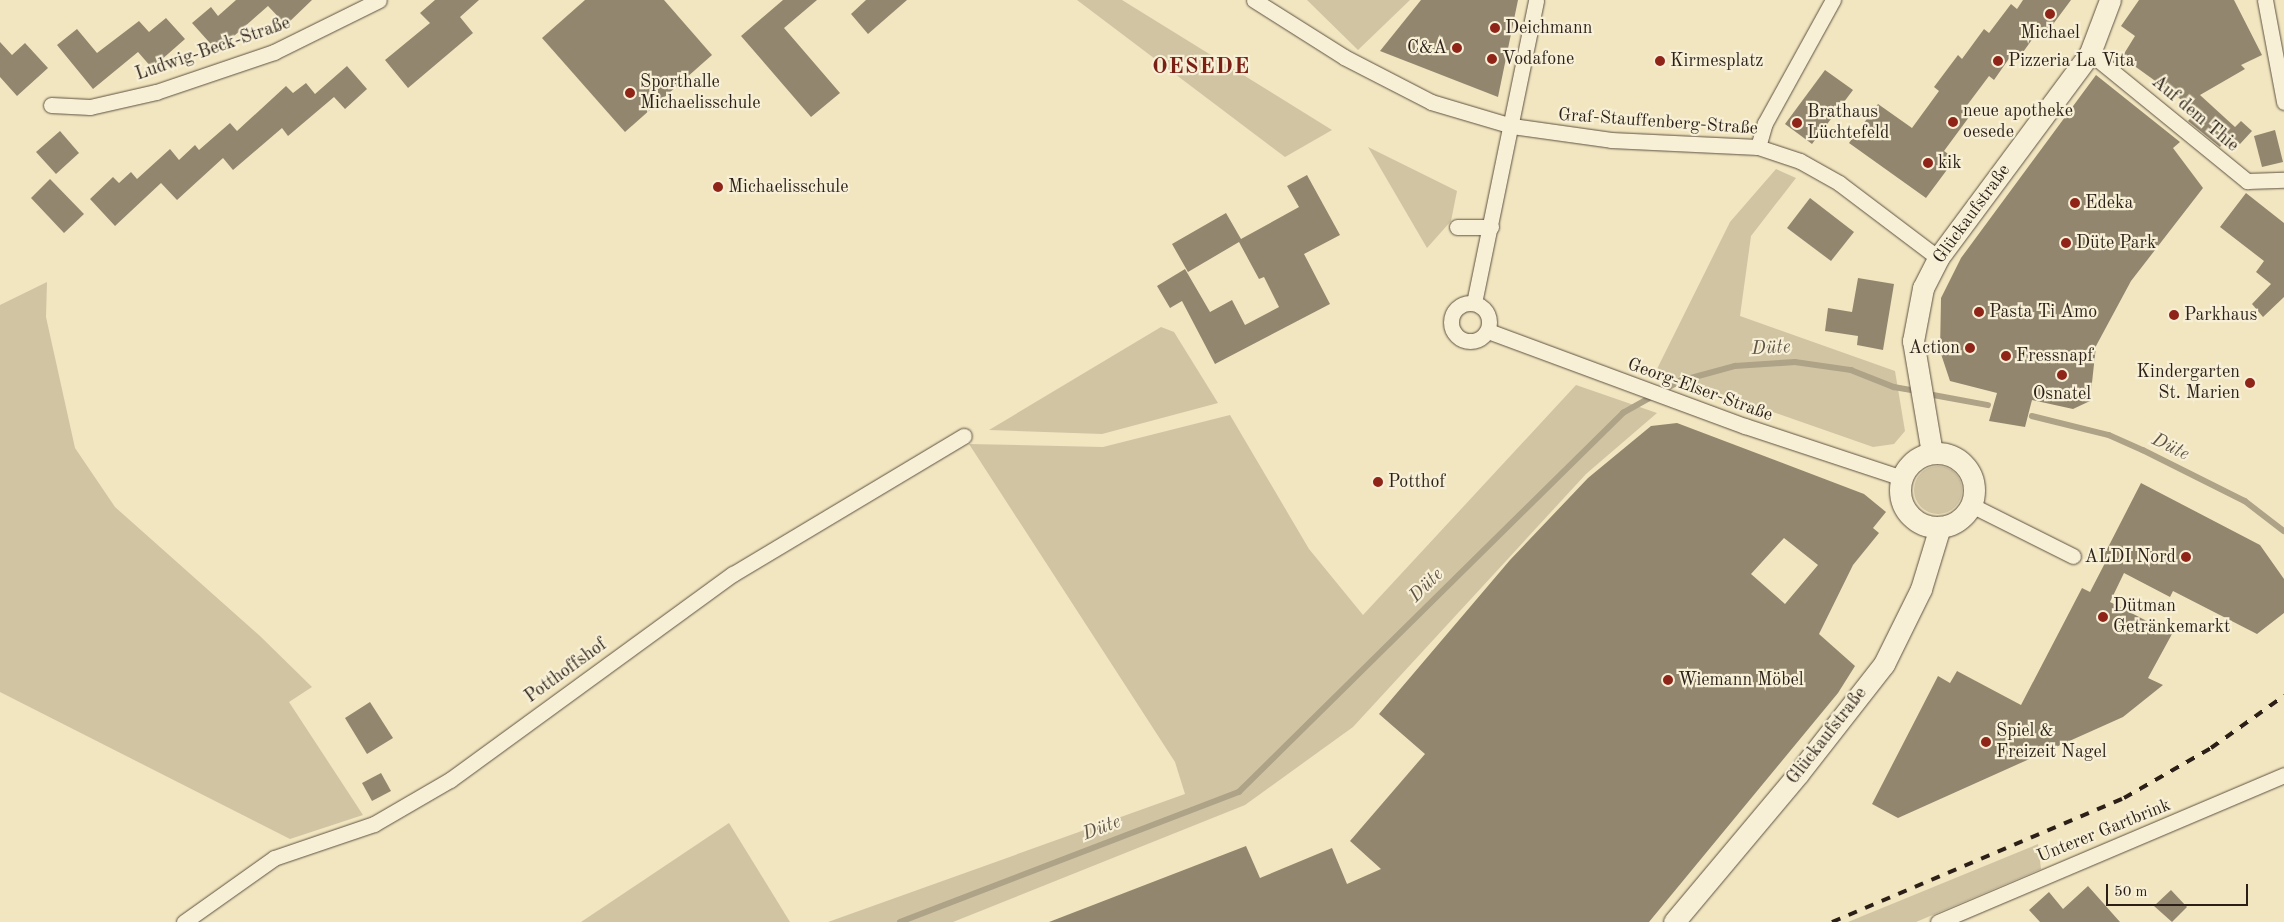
<!DOCTYPE html>
<meta charset="utf-8">
<style>
body{margin:0}
#map{position:relative;width:2284px;height:922px;overflow:hidden;background:#f2e6c0;font-family:"Old Standard TT",serif}
div>[style]{position:absolute}
.green>*{inset:0;background:#d0c4a3}
.round{border-radius:50%}
.stream>*{height:5.5px;margin:-2.75px;padding:0 2.75px;transform-origin:2.75px;border-radius:2.75px;background:#aea287}
.building>*{inset:0;background:#92866f}
.roads{filter:drop-shadow(0 0 1px #5d5141) drop-shadow(0 0 1px #5d5141)}
.minor>*{height:15px;margin:-7.5px;padding:0 7.5px;transform-origin:7.5px;border-radius:7.5px;background:#f7efd6}
.minor>.ring{margin:-7.5px;padding:0;box-sizing:content-box;background:none;border:15px solid #f7efd6;border-radius:50%}
.secondary>*{height:21px;margin:-10.5px;padding:0 10.5px;transform-origin:10.5px;border-radius:10.5px;background:#f7efd6}
.secondary>.ring{margin:-10.5px;padding:0;box-sizing:content-box;background:none;border:21px solid #f7efd6;border-radius:50%}
.rail>*{height:4px;margin-top:-2px;transform-origin:0;background:repeating-linear-gradient(90deg,#2b1f17 0 9px,transparent 0 18px)}
.dots>*{width:14px;height:14px;translate:-50% -50%;box-sizing:border-box;border:2px solid #f7efd6;border-radius:50%}
span{translate:-50% -50%;white-space:nowrap;text-align:center;line-height:1.15;-webkit-text-stroke:4.5px #f7efd6;paint-order:stroke}
.poi-label{font-size:18px;color:#2b1f17}
.left{translate:0 -50%;text-align:left}
.right{translate:-100% -50%;text-align:right}
.street-label{font-size:18px;color:#2b1f17}
.water-label{font-size:19px;color:#5f5344;font-style:italic}
.district-label{font-size:22px;color:#7a1f14;font-weight:700;letter-spacing:1px}
.scale{position:absolute;left:2106px;top:884px;width:142px;height:22px;box-sizing:border-box;border:2px solid #2b1f17;border-top:0;padding-left:6px;font-size:15px;line-height:18px;white-space:nowrap;color:#2b1f17;-webkit-text-stroke:4px #f7efd6;paint-order:stroke}
</style>
<div id="map">
<div class="green">
<div style="clip-path:polygon(1077px 0,1122px 0,1332px 130px,1285px 157px)"></div>
<div style="clip-path:polygon(1307px 0,1410px 0,1358px 50px)"></div>
<div style="clip-path:polygon(1368px 147px,1457px 191px,1451px 221px,1427px 248px)"></div>
<div style="clip-path:polygon(1776px 169px,1796px 178px,1751px 236px,1740px 316px,1895px 371px,1905px 431px,1894px 444px,1873px 447px,1656px 371px,1730px 222px)"></div>
<div style="clip-path:polygon(47px 282px,46px 317px,75px 448px,115px 507px,260px 636px,312px 687px,289px 702px,363px 815px,290px 839px,0 692px,0 305px)"></div>
<div style="clip-path:polygon(1161px 327px,1174px 332px,1218px 403px,1102px 434px,989px 430px)"></div>
<div style="clip-path:polygon(1576px 385px,1657px 413px,1586px 474px,1353px 727px,1245px 805px,953px 922px,828px 922px,1185px 794px,1175px 762px,969px 444px,1103px 447px,1230px 415px,1309px 549px,1363px 615px)"></div>
<div class="round" style="left:1914px;top:466px;width:48px;height:48px"></div>
<div style="clip-path:polygon(729px 823px,790px 922px,581px 922px)"></div>
<div style="clip-path:polygon(2038px 844px,2041px 869px,1916px 922px,1848px 922px)"></div>
</div>
<div class="stream">
<div style="left:1928px;top:394px;width:61px;rotate:10.4deg"></div>
<div style="left:2032px;top:416px;width:79px;rotate:13.9deg"></div>
<div style="left:2109px;top:435px;width:37px;rotate:24deg"></div>
<div style="left:2143px;top:450px;width:114px;rotate:26.6deg"></div>
<div style="left:2245px;top:501px;width:49px;rotate:37.6deg"></div>
<div style="left:900px;top:922px;width:363px;rotate:-21deg"></div>
<div style="left:1239px;top:792px;width:540px;rotate:-44.62deg"></div>
<div style="left:1623px;top:413px;width:65px;rotate:-29.3deg"></div>
<div style="left:1680px;top:381px;width:57px;rotate:-15.3deg"></div>
<div style="left:1735px;top:366px;width:60px;rotate:-3.8deg"></div>
<div style="left:1795px;top:362px;width:57px;rotate:8.1deg"></div>
<div style="left:1851px;top:370px;width:46px;rotate:21.6deg"></div>
<div style="left:1894px;top:387px;width:22px;rotate:10deg"></div>
</div>
<div class="building">
<div style="clip-path:polygon(236px 0,312px 0,286px 25px,268px 6px,217px 51px,192px 23px,211px 7px,218px 16px)"></div>
<div style="clip-path:polygon(435px 0,479px 0,460px 17px,473px 33px,408px 88px,385px 60px,430px 23px,420px 13px)"></div>
<div style="clip-path:polygon(585px 0,664px 0,712px 55px,625px 132px,542px 38px)"></div>
<div style="clip-path:polygon(783px 0,817px 0,784px 28px,840px 93px,811px 117px,741px 36px)"></div>
<div style="clip-path:polygon(866px 0,907px 0,868px 34px,851px 14px)"></div>
<div style="clip-path:polygon(1421px 0,1518px 0,1498px 97px,1380px 51px)"></div>
<div style="clip-path:polygon(2023px 0,2071px 0,2048px 31px,2041px 27px,2021px 55px,2015px 50px,1994px 80px,1989px 76px,1965px 108px,1972px 113px,1944px 151px,1955px 159px,1926px 198px,1849px 143px,1878px 104px,1912px 128px,1939px 91px,1934px 87px,1958px 55px,1962px 59px,1984px 29px,1989px 33px,2011px 4px,2017px 9px)"></div>
<div style="clip-path:polygon(2139px 0,2234px 0,2262px 55px,2241px 65px,2245px 69px,2200px 95px,2235px 127px,2241px 121px,2252px 131px,2240px 144px,2230px 135px,2220px 147px,2188px 121px,2197px 111px,2122px 57px,2135px 36px,2121px 26px)"></div>
<div style="clip-path:polygon(166px 18px,185px 39px,152px 68px,138px 52px,93px 89px,57px 45px,77px 29px,97px 53px,139px 21px,149px 32px)"></div>
<div style="clip-path:polygon(0 42px,12px 55px,25px 43px,48px 68px,17px 96px,0 77px)"></div>
<div style="clip-path:polygon(347px 66px,367px 89px,345px 109px,334px 97px,288px 136px,282px 128px,233px 170px,223px 158px,177px 200px,161px 183px,115px 226px,90px 199px,113px 177px,119px 183px,131px 172px,137px 179px,170px 149px,179px 160px,195px 145px,199px 150px,230px 123px,237px 131px,286px 86px,293px 93px,306px 83px,315px 94px)"></div>
<div style="clip-path:polygon(1825px 70px,1853px 90px,1812px 144px,1785px 124px)"></div>
<div style="clip-path:polygon(2096px 75px,2180px 142px,2173px 148px,2203px 188px,2131px 281px,2096px 346px,2090px 401px,2073px 409px,2032px 400px,2025px 427px,1989px 421px,1997px 393px,1950px 381px,1940px 351px,1941px 298px,1961px 258px)"></div>
<div style="clip-path:polygon(2275px 130px,2283px 162px,2262px 167px,2254px 136px)"></div>
<div style="clip-path:polygon(60px 131px,79px 153px,56px 174px,36px 152px)"></div>
<div style="clip-path:polygon(1307px 175px,1340px 235px,1304px 254px,1330px 304px,1215px 364px,1182px 301px,1170px 308px,1157px 286px,1185px 269px,1210px 312px,1232px 300px,1245px 325px,1279px 307px,1264px 277px,1259px 279px,1239px 242px,1188px 272px,1172px 244px,1226px 213px,1241px 239px,1299px 207px,1287px 186px)"></div>
<div style="clip-path:polygon(50px 179px,84px 214px,64px 233px,31px 198px)"></div>
<div style="clip-path:polygon(2246px 193px,2284px 223px,2284px 297px,2263px 317px,2252px 304px,2271px 284px,2256px 272px,2264px 261px,2220px 227px)"></div>
<div style="clip-path:polygon(1810px 198px,1854px 232px,1831px 261px,1787px 228px)"></div>
<div style="clip-path:polygon(1858px 278px,1894px 284px,1883px 350px,1857px 345px,1858px 336px,1825px 331px,1828px 308px,1852px 312px)"></div>
<div style="clip-path:polygon(evenodd,1677px 423px,1864px 494px,1886px 512px,1873px 528px,1879px 533px,1853px 565px,1819px 634px,1855px 666px,1838px 693px,1649px 922px,1049px 922px,1246px 846px,1260px 878px,1332px 848px,1347px 884px,1381px 869px,1350px 841px,1425px 754px,1379px 714px,1510px 560px,1588px 478px,1651px 426px,1677px 423px,1784px 538px,1818px 565px,1785px 604px,1751px 574px,1784px 538px)"></div>
<div style="clip-path:polygon(2141px 483px,2260px 545px,2284px 579px,2284px 613px,2257px 634px,2173px 591px,2170px 597px,2124px 573px,2110px 602px,2172px 634px,2148px 678px,2163px 685px,2123px 717px,1898px 818px,1872px 804px,1938px 676px,1950px 683px,1957px 671px,2021px 705px,2082px 588px,2090px 592px,2105px 563px,2101px 561px)"></div>
<div style="clip-path:polygon(370px 702px,393px 738px,367px 754px,345px 718px)"></div>
<div style="clip-path:polygon(381px 773px,391px 791px,372px 801px,362px 783px)"></div>
<div style="clip-path:polygon(2088px 886px,2120px 922px,2040px 922px,2029px 910px,2049px 892px,2063px 909px)"></div>
<div style="clip-path:polygon(2171px 890px,2187px 907px,2172px 922px,2154px 906px)"></div>
</div>
<div class="roads">
<div class="minor">
<div style="left:1254px;top:0;width:107px;rotate:32.3deg"></div>
<div style="left:1344px;top:57px;width:98px;rotate:27.3deg"></div>
<div style="left:1431px;top:102px;width:84px;rotate:16.5deg"></div>
<div style="left:1512px;top:126px;width:100px;rotate:8deg"></div>
<div style="left:1611px;top:140px;width:147px;rotate:2.7deg"></div>
<div style="left:1758px;top:147px;width:44px;rotate:18.4deg"></div>
<div style="left:1800px;top:161px;width:45px;rotate:29.4deg"></div>
<div style="left:1839px;top:183px;width:124px;rotate:37.1deg"></div>
<div style="left:2265px;top:0;width:104px;rotate:79.4deg"></div>
<div style="left:2090px;top:53px;width:203px;rotate:39.2deg"></div>
<div style="left:2247px;top:181px;width:37px;rotate:-2deg"></div>
<div style="left:51px;top:105px;width:39px;rotate:3deg"></div>
<div style="left:90px;top:107px;width:68px;rotate:-12.8deg"></div>
<div style="left:156px;top:92px;width:125px;rotate:-18.7deg"></div>
<div style="left:274px;top:52px;width:117px;rotate:-26.3deg"></div>
<div style="left:1758px;top:147px;width:25px;rotate:-74deg"></div>
<div style="left:1765px;top:123px;width:141px;rotate:-61.1deg"></div>
<div style="left:1457px;top:227px;width:34px"></div>
<div class="ring" style="left:1451px;top:303px;width:23px;height:23px"></div>
<div style="left:1474px;top:303px;width:309px;rotate:-78.4deg"></div>
<div style="left:1488px;top:331px;width:274px;rotate:20.3deg"></div>
<div style="left:1745px;top:426px;width:165px;rotate:18.3deg"></div>
<div style="left:1971px;top:505px;width:114px;rotate:26.6deg"></div>
<div style="left:184px;top:922px;width:110px;rotate:-35.4deg"></div>
<div style="left:274px;top:858px;width:106px;rotate:-18.8deg"></div>
<div style="left:374px;top:824px;width:88px;rotate:-30.1deg"></div>
<div style="left:450px;top:780px;width:350px;rotate:-36.1deg"></div>
<div style="left:733px;top:574px;width:269px;rotate:-30.9deg"></div>
<div style="left:1938px;top:922px;width:376px;rotate:-23deg"></div>
</div>
<div class="secondary">
<div style="left:1932px;top:453px;width:114px;rotate:-99.6deg"></div>
<div style="left:1913px;top:341px;width:54px;rotate:-79.3deg"></div>
<div style="left:1923px;top:288px;width:34px;rotate:-63deg"></div>
<div style="left:1938px;top:258px;width:255px;rotate:-53.4deg"></div>
<div style="left:2090px;top:53px;width:57px;rotate:-69.3deg"></div>
<div class="ring" style="left:1900px;top:453px;width:53px;height:53px"></div>
<div style="left:1674px;top:922px;width:193px;rotate:-50deg"></div>
<div style="left:1798px;top:774px;width:140px;rotate:-52deg"></div>
<div style="left:1884px;top:664px;width:84px;rotate:-63.7deg"></div>
<div style="left:1921px;top:589px;width:65px;rotate:-73deg"></div>
</div>
</div>
<div class="rail">
<div style="left:1832px;top:922px;width:317px;rotate:-23deg"></div>
<div style="left:2124px;top:798px;width:100px;rotate:-29.9deg"></div>
<div style="left:2211px;top:748px;width:90px;rotate:-35.5deg"></div>
</div>
<div class="dots">
<div style="left:2050px;top:14px;background:#8f2418"></div>
<div style="left:1495px;top:28px;background:#8f2418"></div>
<div style="left:1457px;top:48px;background:#8f2418"></div>
<div style="left:1492px;top:59px;background:#8f2418"></div>
<div style="left:1660px;top:61px;background:#8f2418"></div>
<div style="left:1998px;top:61px;background:#8f2418"></div>
<div style="left:630px;top:93px;background:#8f2418"></div>
<div style="left:1953px;top:122px;background:#8f2418"></div>
<div style="left:1797px;top:123px;background:#8f2418"></div>
<div style="left:1928px;top:163px;background:#8f2418"></div>
<div style="left:718px;top:187px;background:#8f2418"></div>
<div style="left:2075px;top:203px;background:#8f2418"></div>
<div style="left:2066px;top:243px;background:#8f2418"></div>
<div style="left:1979px;top:312px;background:#8f2418"></div>
<div style="left:2174px;top:315px;background:#8f2418"></div>
<div style="left:1970px;top:348px;background:#8f2418"></div>
<div style="left:2006px;top:356px;background:#8f2418"></div>
<div style="left:2062px;top:375px;background:#8f2418"></div>
<div style="left:2250px;top:383px;background:#8f2418"></div>
<div style="left:1378px;top:482px;background:#8f2418"></div>
<div style="left:2186px;top:557px;background:#8f2418"></div>
<div style="left:2103px;top:617px;background:#8f2418"></div>
<div style="left:1668px;top:680px;background:#8f2418"></div>
<div style="left:1986px;top:742px;background:#8f2418"></div>
</div>
<div class="poi-label">
<span class="left" style="left:1505px;top:28px">Deichmann</span>
<span style="left:2050px;top:33px">Michael</span>
<span class="right" style="left:1447px;top:48px">C&amp;A</span>
<span class="left" style="left:1502px;top:59px">Vodafone</span>
<span class="left" style="left:1670px;top:61px">Kirmesplatz</span>
<span class="left" style="left:2008px;top:61px">Pizzeria La Vita</span>
<span class="left" style="left:640px;top:93px">Sporthalle<br>Michaelisschule</span>
<span class="left" style="left:1963px;top:122px">neue apotheke<br>oesede</span>
<span class="left" style="left:1807px;top:123px">Brathaus<br>Lüchtefeld</span>
<span class="left" style="left:1938px;top:163px">kik</span>
<span class="left" style="left:728px;top:187px">Michaelisschule</span>
<span class="left" style="left:2085px;top:203px">Edeka</span>
<span class="left" style="left:2076px;top:243px">Düte Park</span>
<span class="left" style="left:1989px;top:312px">Pasta Ti Amo</span>
<span class="left" style="left:2184px;top:315px">Parkhaus</span>
<span class="right" style="left:1960px;top:348px">Action</span>
<span class="left" style="left:2016px;top:356px">Fressnapf</span>
<span class="right" style="left:2240px;top:383px">Kindergarten<br>St. Marien</span>
<span style="left:2062px;top:394px">Osnatel</span>
<span class="left" style="left:1388px;top:482px">Potthof</span>
<span class="right" style="left:2176px;top:557px">ALDI Nord</span>
<span class="left" style="left:2113px;top:617px">Dütman<br>Getränkemarkt</span>
<span class="left" style="left:1678px;top:680px">Wiemann Möbel</span>
<span class="left" style="left:1996px;top:742px">Spiel &amp;<br>Freizeit Nagel</span>
</div>
<div class="street-label">
<span style="left:213px;top:49px;rotate:-19deg">Ludwig-Beck-Straße</span>
<span style="left:2195px;top:114px;rotate:40deg">Auf dem Thie</span>
<span style="left:1658px;top:122px;rotate:4deg">Graf-Stauffenberg-Straße</span>
<span style="left:1972px;top:214px;rotate:-54deg">Glückaufstraße</span>
<span style="left:1700px;top:390px;rotate:20deg">Georg-Elser-Straße</span>
<span style="left:566px;top:671px;rotate:-36deg">Potthoffshof</span>
<span style="left:1827px;top:736px;rotate:-52deg">Glückaufstraße</span>
<span style="left:2104px;top:831px;rotate:-22deg">Unterer Gartbrink</span>
</div>
<div class="water-label">
<span style="left:1771px;top:349px;rotate:-3deg">Düte</span>
<span style="left:2170px;top:448px;rotate:26deg">Düte</span>
<span style="left:1427px;top:586px;rotate:-45deg">Düte</span>
<span style="left:1102px;top:829px;rotate:-21deg">Düte</span>
</div>
<div class="district-label">
<span style="left:1201px;top:68px">OESEDE</span>
</div>
<div class="scale">50 m</div>
</div>
